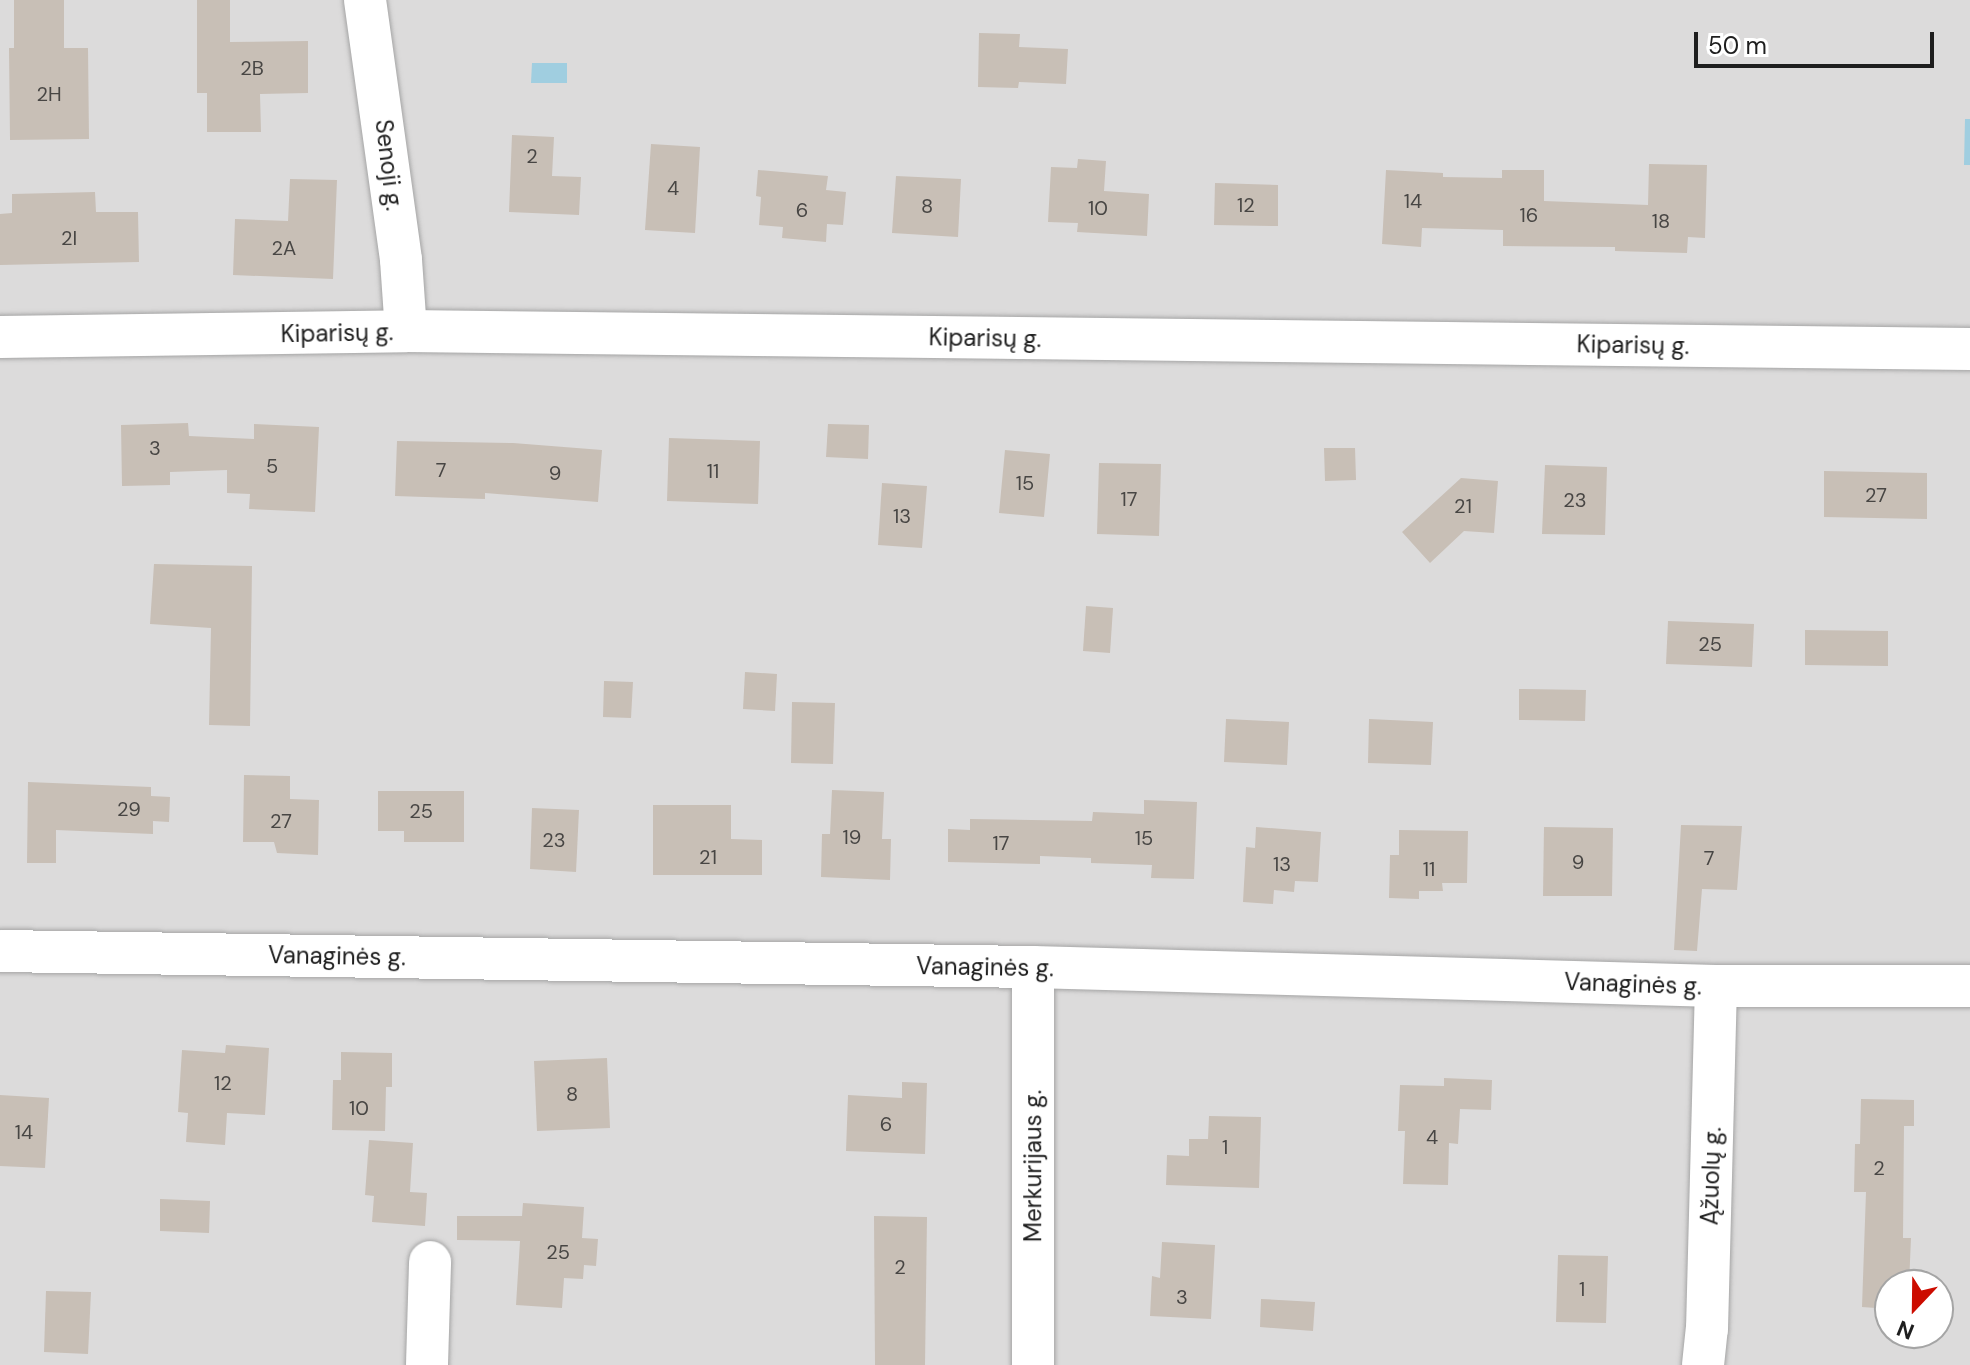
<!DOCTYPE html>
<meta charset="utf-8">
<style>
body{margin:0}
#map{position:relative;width:1970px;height:1365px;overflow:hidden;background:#f0ece3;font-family:"DM Sans",sans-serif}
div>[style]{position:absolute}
.residential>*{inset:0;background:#dcdbdb}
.water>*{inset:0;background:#a0cee0}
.building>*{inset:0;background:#c8bfb6}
.roads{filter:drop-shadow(0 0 2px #a5a5a5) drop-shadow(0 0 2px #a5a5a5)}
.minor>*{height:42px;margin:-21px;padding:0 21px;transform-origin:21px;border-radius:21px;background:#fff}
span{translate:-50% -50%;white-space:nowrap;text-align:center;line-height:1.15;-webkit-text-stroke:6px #fff;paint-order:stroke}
.number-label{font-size:20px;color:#484644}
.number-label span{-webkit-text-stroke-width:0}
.street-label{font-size:24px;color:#1e1e1e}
.north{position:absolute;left:1874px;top:1269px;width:80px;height:80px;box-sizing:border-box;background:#fff;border:2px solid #a5a5a5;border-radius:50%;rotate:202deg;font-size:22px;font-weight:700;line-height:32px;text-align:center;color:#1e1e1e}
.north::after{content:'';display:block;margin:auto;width:28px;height:36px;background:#cc0c00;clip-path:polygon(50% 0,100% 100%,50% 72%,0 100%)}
.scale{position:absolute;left:1694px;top:32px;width:240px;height:36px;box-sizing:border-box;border:4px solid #1e1e1e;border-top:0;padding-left:10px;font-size:24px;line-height:28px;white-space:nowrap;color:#1e1e1e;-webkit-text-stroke:6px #fff;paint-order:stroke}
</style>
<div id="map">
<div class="residential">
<div style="clip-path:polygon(evenodd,0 0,1970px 0,1970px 1365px,0 1365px,0 0,1890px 1285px,1938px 1285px,1938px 1333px,1890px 1333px,1890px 1285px)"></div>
</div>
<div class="water">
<div style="clip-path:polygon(532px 63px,567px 63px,567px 83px,531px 83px)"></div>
<div style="clip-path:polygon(1965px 119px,1970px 119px,1970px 165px,1964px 165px)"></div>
</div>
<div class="building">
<div style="clip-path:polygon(14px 0,64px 0,64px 48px,88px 48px,89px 139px,10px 140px,9px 48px,14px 48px)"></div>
<div style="clip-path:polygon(197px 0,230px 0,230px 42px,308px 41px,308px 93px,260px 94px,261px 132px,207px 132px,207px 93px,197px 93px)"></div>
<div style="clip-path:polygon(979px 33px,1020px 34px,1019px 47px,1068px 49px,1066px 84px,1019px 82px,1018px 88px,978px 87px)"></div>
<div style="clip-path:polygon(512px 135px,554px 137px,552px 176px,581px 177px,579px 215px,509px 212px)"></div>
<div style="clip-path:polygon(651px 144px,700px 147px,695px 233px,645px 230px)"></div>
<div style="clip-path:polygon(1078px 159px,1106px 161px,1104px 191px,1149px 194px,1147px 236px,1077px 232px,1078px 223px,1048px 222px,1051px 167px,1077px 168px)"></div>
<div style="clip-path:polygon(1649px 164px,1707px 165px,1705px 238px,1688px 237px,1687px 253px,1615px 251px,1615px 247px,1503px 246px,1503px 230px,1422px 228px,1421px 247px,1382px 244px,1386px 170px,1443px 173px,1443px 177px,1502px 178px,1502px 170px,1544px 170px,1544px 201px,1648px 205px)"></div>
<div style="clip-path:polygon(758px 170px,828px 176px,826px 190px,846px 192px,843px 225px,827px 224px,826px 242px,782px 238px,783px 227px,759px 225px,761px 197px,756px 196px)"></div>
<div style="clip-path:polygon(896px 176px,961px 179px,958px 237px,892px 233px)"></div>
<div style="clip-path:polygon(290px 179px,337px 180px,333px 279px,233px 275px,235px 219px,288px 221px)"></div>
<div style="clip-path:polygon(1215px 183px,1278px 185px,1278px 226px,1214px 225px)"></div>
<div style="clip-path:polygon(95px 192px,96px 212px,138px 212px,139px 262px,0 265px,0 214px,12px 213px,12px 194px)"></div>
<div style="clip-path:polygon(188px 423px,189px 436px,254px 439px,254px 424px,319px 427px,315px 512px,249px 509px,250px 494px,227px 493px,227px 470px,170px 472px,170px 485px,122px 486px,121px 425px)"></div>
<div style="clip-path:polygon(828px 424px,869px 425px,868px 459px,826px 457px)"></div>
<div style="clip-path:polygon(669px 438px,760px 441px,758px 504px,667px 501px)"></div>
<div style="clip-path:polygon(397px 441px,513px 443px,602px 450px,598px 502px,485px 493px,485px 499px,395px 496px)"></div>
<div style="clip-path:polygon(1324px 448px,1355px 448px,1356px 480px,1325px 481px)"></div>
<div style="clip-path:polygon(1005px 450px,1050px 454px,1044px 517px,999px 513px)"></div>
<div style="clip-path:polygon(1099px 463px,1161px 464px,1159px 536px,1097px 534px)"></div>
<div style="clip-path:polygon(1545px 465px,1607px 467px,1605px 535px,1542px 534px)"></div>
<div style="clip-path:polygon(1824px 471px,1927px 473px,1927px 519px,1824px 517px)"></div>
<div style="clip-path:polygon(1461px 478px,1498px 481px,1494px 533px,1464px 531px,1430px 563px,1402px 532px)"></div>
<div style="clip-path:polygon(882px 483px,927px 486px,922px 548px,878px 545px)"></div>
<div style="clip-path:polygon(154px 564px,252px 566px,250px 726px,209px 725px,211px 628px,150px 624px)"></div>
<div style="clip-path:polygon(1086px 606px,1113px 608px,1110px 653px,1083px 651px)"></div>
<div style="clip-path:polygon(1668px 621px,1754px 624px,1752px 667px,1666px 664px)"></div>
<div style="clip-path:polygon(1805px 630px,1888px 631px,1888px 666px,1805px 665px)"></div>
<div style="clip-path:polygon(745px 672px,777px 674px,775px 711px,743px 709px)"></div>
<div style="clip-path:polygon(604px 681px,633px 682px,631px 718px,603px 717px)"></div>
<div style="clip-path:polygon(1519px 689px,1586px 690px,1585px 721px,1519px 720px)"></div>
<div style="clip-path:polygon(792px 702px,835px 703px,833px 764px,791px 763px)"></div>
<div style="clip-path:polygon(1226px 719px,1289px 722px,1287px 765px,1224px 762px)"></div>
<div style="clip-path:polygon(1369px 719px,1433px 722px,1431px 765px,1368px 763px)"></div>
<div style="clip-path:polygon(244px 775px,290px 776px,290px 799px,319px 800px,318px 855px,277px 853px,274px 842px,243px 842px)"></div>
<div style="clip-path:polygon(28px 782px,151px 787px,151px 796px,170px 797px,169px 822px,153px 821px,153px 834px,56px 830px,56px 863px,27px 863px)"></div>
<div style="clip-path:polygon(832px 790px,884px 792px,882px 839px,891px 839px,890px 880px,821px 877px,822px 834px,830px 834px)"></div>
<div style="clip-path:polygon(378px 791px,464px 791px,464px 842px,404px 842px,404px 831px,378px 831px)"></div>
<div style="clip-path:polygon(1144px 800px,1197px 802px,1194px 879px,1151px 878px,1152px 865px,1091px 863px,1091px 858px,1040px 856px,1040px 864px,948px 862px,948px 829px,970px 830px,970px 819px,1092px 821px,1093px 812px,1144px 814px)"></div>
<div style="clip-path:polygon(653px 805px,731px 805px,731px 839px,762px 840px,762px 875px,653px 875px)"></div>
<div style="clip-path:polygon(532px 808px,579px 810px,576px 872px,530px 869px)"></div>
<div style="clip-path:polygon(1681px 825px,1742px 826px,1737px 890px,1702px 889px,1697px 951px,1674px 950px)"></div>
<div style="clip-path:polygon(1256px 827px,1321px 832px,1318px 882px,1295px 881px,1294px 892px,1274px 890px,1273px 904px,1243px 902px,1246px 847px,1255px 848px)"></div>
<div style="clip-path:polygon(1544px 827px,1613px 828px,1612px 896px,1543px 896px)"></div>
<div style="clip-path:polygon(1399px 830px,1468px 831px,1467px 883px,1442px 883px,1443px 891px,1419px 891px,1419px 899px,1389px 898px,1390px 855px,1399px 855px)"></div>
<div style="clip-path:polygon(226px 1045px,269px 1048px,265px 1115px,227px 1113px,225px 1145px,186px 1142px,188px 1113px,178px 1112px,182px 1050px,225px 1053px)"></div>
<div style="clip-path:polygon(341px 1052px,392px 1053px,392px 1087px,386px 1087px,385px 1131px,332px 1130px,333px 1080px,341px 1080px)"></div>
<div style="clip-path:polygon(607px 1058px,610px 1128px,537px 1131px,534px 1061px)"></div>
<div style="clip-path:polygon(1444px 1078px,1492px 1080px,1491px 1110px,1460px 1109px,1458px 1144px,1449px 1143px,1448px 1185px,1403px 1184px,1405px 1131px,1398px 1131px,1400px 1085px,1444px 1086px)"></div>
<div style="clip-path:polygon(902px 1082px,927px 1083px,925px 1154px,846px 1151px,848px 1095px,902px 1098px)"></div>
<div style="clip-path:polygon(0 1095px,49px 1098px,45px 1168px,0 1166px)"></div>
<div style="clip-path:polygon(1861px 1099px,1914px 1100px,1914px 1126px,1904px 1126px,1903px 1238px,1911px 1238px,1909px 1285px,1890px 1285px,1890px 1309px,1862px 1307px,1866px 1192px,1854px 1192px,1855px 1144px,1860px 1144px)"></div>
<div style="clip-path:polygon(1209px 1116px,1261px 1117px,1259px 1188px,1166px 1185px,1167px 1155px,1189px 1156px,1189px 1139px,1208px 1139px)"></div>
<div style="clip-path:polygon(369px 1140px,413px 1143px,410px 1192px,427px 1193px,425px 1226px,372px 1222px,374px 1196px,365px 1195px)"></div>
<div style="clip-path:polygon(160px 1199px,210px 1201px,209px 1233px,160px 1231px)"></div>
<div style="clip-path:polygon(523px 1203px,584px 1207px,582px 1238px,598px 1239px,596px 1266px,584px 1265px,583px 1279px,564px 1278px,562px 1308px,516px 1305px,520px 1241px,457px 1240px,457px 1216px,522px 1216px)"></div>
<div style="clip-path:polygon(874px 1216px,927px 1217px,925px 1365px,875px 1365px)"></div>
<div style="clip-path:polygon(1162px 1242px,1215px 1245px,1211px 1319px,1150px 1316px,1152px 1276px,1160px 1278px)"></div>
<div style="clip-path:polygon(1558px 1255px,1608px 1256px,1606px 1323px,1556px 1322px)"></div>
<div style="clip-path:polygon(46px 1291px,91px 1292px,88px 1354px,44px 1352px)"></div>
<div style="clip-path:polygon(1261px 1299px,1315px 1302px,1313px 1331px,1260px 1327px)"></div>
</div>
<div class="roads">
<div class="minor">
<div style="left:365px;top:0;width:262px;rotate:82.1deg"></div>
<div style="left:401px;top:260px;width:71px;rotate:86deg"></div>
<div style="left:0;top:337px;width:406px;rotate:-0.8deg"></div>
<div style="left:406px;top:331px;width:1564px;rotate:0.66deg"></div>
<div style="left:0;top:951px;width:1033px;rotate:0.89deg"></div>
<div style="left:1033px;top:967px;width:683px;rotate:1.59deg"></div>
<div style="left:1716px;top:986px;width:254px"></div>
<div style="left:427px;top:1365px;width:103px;rotate:-88.3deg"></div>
<div style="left:1033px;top:1365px;width:398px;rotate:-90deg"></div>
<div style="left:1703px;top:1365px;width:36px;rotate:-84deg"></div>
<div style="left:1707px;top:1329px;width:343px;rotate:-88.5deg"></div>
</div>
</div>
<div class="number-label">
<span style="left:252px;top:68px">2B</span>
<span style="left:49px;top:94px">2H</span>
<span style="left:532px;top:156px">2</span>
<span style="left:673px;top:188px">4</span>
<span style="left:1413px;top:201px">14</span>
<span style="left:1246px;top:205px">12</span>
<span style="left:927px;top:206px">8</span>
<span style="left:1098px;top:208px">10</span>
<span style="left:802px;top:210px">6</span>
<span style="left:1529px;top:215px">16</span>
<span style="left:1661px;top:221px">18</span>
<span style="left:69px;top:238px">2I</span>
<span style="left:284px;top:248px">2A</span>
<span style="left:155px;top:448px">3</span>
<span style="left:272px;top:466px">5</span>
<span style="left:441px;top:470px">7</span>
<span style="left:713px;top:471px">11</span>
<span style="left:555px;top:473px">9</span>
<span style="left:1025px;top:483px">15</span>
<span style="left:1876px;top:495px">27</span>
<span style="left:1129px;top:499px">17</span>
<span style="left:1575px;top:500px">23</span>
<span style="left:1463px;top:506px">21</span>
<span style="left:902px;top:516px">13</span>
<span style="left:1710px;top:644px">25</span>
<span style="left:129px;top:809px">29</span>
<span style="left:421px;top:811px">25</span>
<span style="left:281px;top:821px">27</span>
<span style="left:852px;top:837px">19</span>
<span style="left:1144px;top:838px">15</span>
<span style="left:554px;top:840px">23</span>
<span style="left:1001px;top:843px">17</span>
<span style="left:708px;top:857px">21</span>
<span style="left:1709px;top:858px">7</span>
<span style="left:1578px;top:862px">9</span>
<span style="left:1282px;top:864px">13</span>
<span style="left:1429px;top:869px">11</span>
<span style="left:223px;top:1083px">12</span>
<span style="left:572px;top:1094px">8</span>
<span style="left:359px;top:1108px">10</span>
<span style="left:886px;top:1124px">6</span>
<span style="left:24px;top:1132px">14</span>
<span style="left:1432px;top:1137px">4</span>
<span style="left:1225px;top:1147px">1</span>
<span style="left:1879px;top:1168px">2</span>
<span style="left:558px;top:1252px">25</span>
<span style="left:900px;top:1267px">2</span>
<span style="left:1582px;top:1289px">1</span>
<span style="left:1182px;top:1297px">3</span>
</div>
<div class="street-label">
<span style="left:389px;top:165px;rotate:83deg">Senoji g.</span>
<span style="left:337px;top:333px;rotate:-1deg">Kiparisų g.</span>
<span style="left:985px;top:338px;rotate:1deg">Kiparisų g.</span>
<span style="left:1633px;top:345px;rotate:1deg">Kiparisų g.</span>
<span style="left:337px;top:956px;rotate:1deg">Vanaginės g.</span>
<span style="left:985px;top:967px;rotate:1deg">Vanaginės g.</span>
<span style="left:1633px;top:984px;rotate:2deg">Vanaginės g.</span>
<span style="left:1033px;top:1166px;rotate:-90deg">Merkurijaus g.</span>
<span style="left:1711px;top:1176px;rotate:-88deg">Ąžuolų g.</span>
</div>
<div class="north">N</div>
<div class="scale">50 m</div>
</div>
